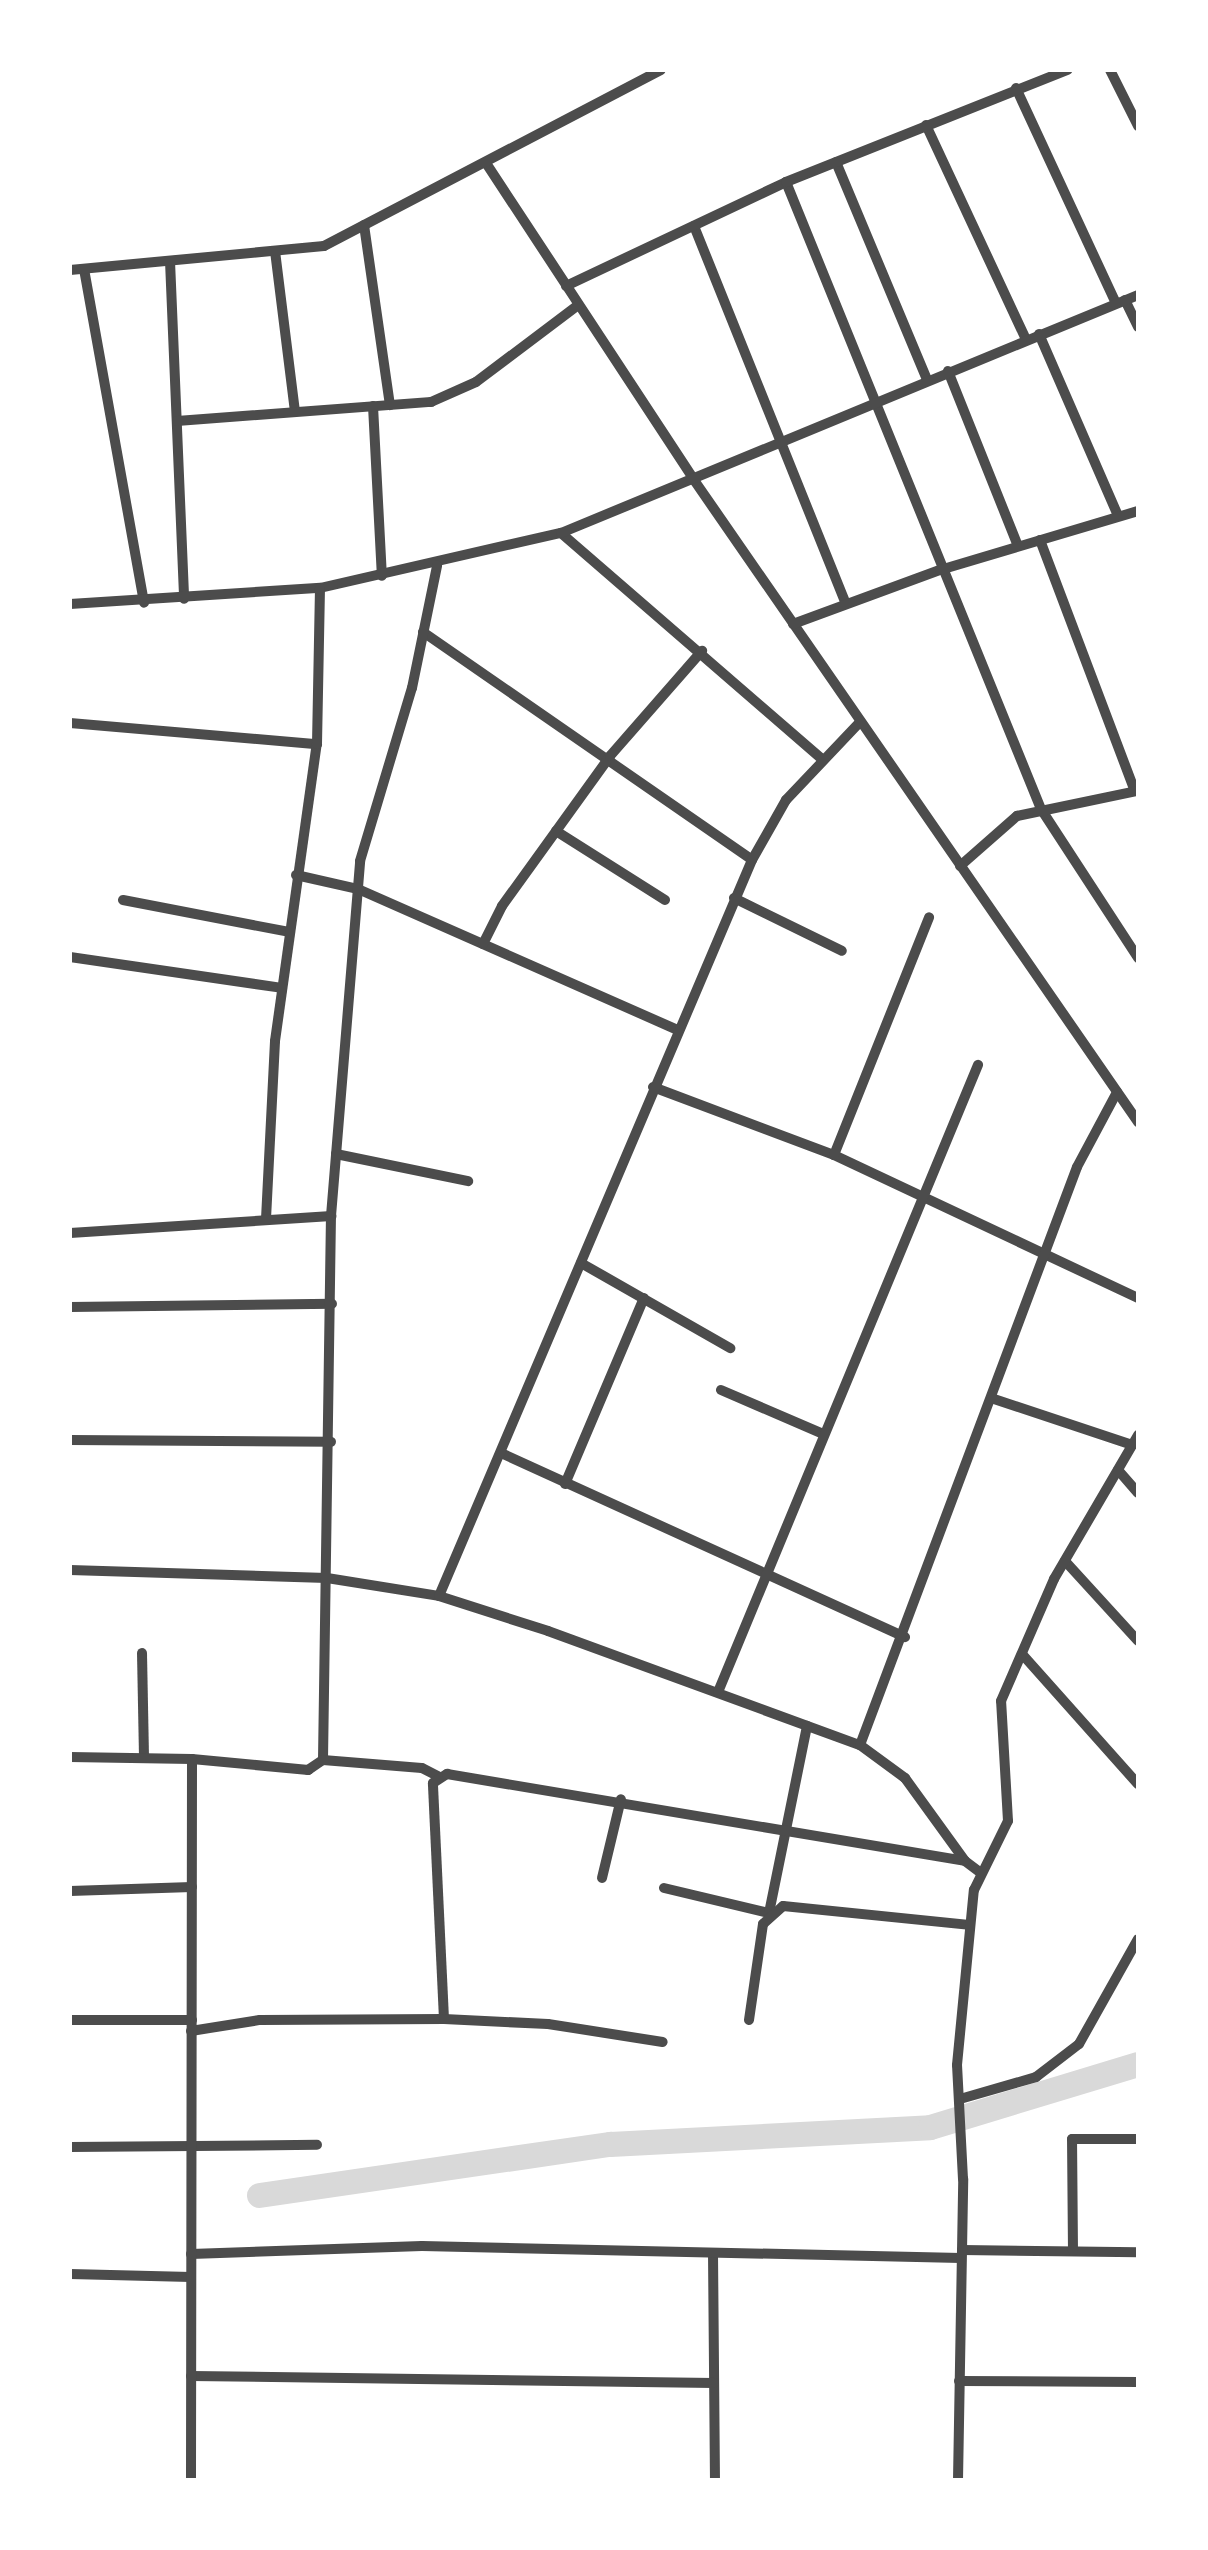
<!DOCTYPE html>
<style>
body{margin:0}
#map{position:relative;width:1208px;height:2550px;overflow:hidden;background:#fff;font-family:Lora,serif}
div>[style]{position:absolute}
.canal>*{height:25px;margin:-12.5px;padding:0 12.5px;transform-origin:12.5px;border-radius:12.5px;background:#d9d9d9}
.minor>*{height:10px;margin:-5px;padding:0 5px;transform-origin:5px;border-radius:5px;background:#4c4c4c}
span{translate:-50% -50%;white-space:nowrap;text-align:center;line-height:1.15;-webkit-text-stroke:10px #fff;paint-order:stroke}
.frame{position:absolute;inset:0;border:72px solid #fff;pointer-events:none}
</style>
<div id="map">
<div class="canal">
<div style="left:259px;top:2195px;width:355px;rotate:-8.3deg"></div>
<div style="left:610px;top:2144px;width:320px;rotate:-3deg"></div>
<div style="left:930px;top:2127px;width:217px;rotate:-16.9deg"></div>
</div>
<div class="minor">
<div style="left:1110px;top:70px;width:63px;rotate:63.4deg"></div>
<div style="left:1016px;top:88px;width:237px;rotate:65.1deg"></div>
<div style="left:926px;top:125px;width:236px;rotate:65deg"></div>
<div style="left:836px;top:162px;width:236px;rotate:67.3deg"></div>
<div style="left:486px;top:163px;width:379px;rotate:56.7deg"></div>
<div style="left:694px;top:480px;width:781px;rotate:55.33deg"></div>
<div style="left:786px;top:182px;width:677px;rotate:67.87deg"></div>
<div style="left:1041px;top:809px;width:178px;rotate:56.9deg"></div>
<div style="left:364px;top:225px;width:182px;rotate:81.8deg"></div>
<div style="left:694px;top:226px;width:407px;rotate:68.1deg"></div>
<div style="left:275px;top:251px;width:162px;rotate:82.9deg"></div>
<div style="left:170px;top:261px;width:338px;rotate:87.6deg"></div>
<div style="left:84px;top:269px;width:339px;rotate:79.8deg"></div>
<div style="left:70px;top:270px;width:255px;rotate:-5.4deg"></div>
<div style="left:324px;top:246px;width:380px;rotate:-27.6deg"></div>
<div style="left:566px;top:286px;width:243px;rotate:-25.3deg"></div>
<div style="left:786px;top:182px;width:303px;rotate:-21.7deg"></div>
<div style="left:1125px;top:300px;width:30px;rotate:64deg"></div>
<div style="left:1039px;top:334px;width:198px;rotate:66.5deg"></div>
<div style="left:948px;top:371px;width:188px;rotate:68.2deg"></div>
<div style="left:373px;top:406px;width:170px;rotate:87deg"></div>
<div style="left:177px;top:421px;width:255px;rotate:-4.3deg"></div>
<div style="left:431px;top:402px;width:49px;rotate:-24deg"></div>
<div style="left:476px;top:382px;width:128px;rotate:-37deg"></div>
<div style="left:561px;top:533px;width:345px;rotate:40.9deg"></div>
<div style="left:1040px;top:540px;width:268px;rotate:69.3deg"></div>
<div style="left:70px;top:604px;width:251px;rotate:-3.7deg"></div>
<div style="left:320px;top:588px;width:247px;rotate:-12.9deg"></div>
<div style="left:561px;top:533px;width:624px;rotate:-22.42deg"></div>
<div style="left:793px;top:624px;width:157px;rotate:-20.2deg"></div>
<div style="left:940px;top:570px;width:207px;rotate:-16.6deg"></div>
<div style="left:423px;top:632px;width:400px;rotate:34.7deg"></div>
<div style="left:70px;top:723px;width:248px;rotate:4.9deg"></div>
<div style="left:556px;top:831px;width:129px;rotate:32.3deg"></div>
<div style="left:960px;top:866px;width:76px;rotate:-41.3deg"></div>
<div style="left:1017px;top:816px;width:123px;rotate:-11.8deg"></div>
<div style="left:296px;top:875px;width:64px;rotate:12.7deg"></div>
<div style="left:358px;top:889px;width:349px;rotate:23.8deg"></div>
<div style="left:734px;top:898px;width:120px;rotate:26.1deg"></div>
<div style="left:123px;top:900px;width:169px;rotate:10.9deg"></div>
<div style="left:483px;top:944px;width:42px;rotate:-63.4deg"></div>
<div style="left:502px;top:906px;width:185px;rotate:-54.2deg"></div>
<div style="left:610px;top:756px;width:140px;rotate:-48.8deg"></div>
<div style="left:70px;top:957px;width:214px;rotate:8.3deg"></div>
<div style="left:653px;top:1087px;width:193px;rotate:20.6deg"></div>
<div style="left:834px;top:1155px;width:336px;rotate:25.2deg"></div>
<div style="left:336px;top:1154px;width:135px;rotate:11.6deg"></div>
<div style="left:834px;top:1155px;width:256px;rotate:-68.2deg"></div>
<div style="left:266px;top:1219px;width:178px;rotate:-87.1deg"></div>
<div style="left:275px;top:1041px;width:300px;rotate:-82deg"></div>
<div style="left:317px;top:744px;width:156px;rotate:-88.9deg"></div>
<div style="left:70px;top:1233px;width:262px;rotate:-3.7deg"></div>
<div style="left:581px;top:1263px;width:172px;rotate:29.7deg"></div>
<div style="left:70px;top:1307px;width:262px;rotate:-0.7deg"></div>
<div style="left:721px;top:1390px;width:111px;rotate:23.3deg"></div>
<div style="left:991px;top:1398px;width:149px;rotate:18.4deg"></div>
<div style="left:70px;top:1440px;width:261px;rotate:0.4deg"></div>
<div style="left:501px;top:1453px;width:444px;rotate:24.5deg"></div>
<div style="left:1118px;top:1470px;width:30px;rotate:49deg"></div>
<div style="left:565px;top:1484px;width:202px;rotate:-67deg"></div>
<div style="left:1065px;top:1561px;width:108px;rotate:47.6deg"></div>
<div style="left:70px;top:1570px;width:257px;rotate:1.8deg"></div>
<div style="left:327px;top:1578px;width:113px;rotate:9.1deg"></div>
<div style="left:439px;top:1596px;width:114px;rotate:17.8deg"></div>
<div style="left:548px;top:1631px;width:332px;rotate:20.1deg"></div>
<div style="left:860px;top:1745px;width:56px;rotate:36.3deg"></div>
<div style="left:905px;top:1778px;width:102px;rotate:54.1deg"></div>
<div style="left:965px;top:1861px;width:20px;rotate:37deg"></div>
<div style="left:439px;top:1596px;width:800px;rotate:-66.96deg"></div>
<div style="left:752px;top:860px;width:69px;rotate:-60.5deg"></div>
<div style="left:786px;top:800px;width:108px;rotate:-46.5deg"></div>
<div style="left:142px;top:1653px;width:105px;rotate:88.9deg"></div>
<div style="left:1022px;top:1654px;width:174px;rotate:48.3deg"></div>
<div style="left:718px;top:1692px;width:679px;rotate:-67.48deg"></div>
<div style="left:860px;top:1745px;width:617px;rotate:-69.42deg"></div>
<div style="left:1077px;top:1167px;width:85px;rotate:-61.9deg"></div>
<div style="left:70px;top:1757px;width:122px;rotate:0.9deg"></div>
<div style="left:192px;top:1759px;width:117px;rotate:5.4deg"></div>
<div style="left:308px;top:1770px;width:18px;rotate:-34deg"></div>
<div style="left:323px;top:1760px;width:544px;rotate:-89.16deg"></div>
<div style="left:331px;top:1216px;width:356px;rotate:-85.3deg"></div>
<div style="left:360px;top:861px;width:181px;rotate:-73.3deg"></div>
<div style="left:412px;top:688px;width:125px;rotate:-78.4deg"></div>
<div style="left:323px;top:1760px;width:99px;rotate:4.6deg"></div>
<div style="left:422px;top:1768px;width:18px;rotate:27deg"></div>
<div style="left:602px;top:1878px;width:81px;rotate:-76.5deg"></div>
<div style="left:664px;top:1888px;width:108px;rotate:13.4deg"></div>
<div style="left:769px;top:1913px;width:191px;rotate:-78.5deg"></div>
<div style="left:70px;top:1891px;width:122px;rotate:-1.9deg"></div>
<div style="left:444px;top:2019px;width:236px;rotate:-92.7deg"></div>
<div style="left:433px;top:1783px;width:17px;rotate:-33deg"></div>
<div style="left:447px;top:1774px;width:525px;rotate:9.53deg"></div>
<div style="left:70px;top:2020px;width:122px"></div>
<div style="left:749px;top:2020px;width:97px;rotate:-81.7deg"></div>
<div style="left:763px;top:1924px;width:27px;rotate:-42deg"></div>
<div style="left:783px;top:1906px;width:187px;rotate:5.8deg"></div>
<div style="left:191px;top:2031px;width:70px;rotate:-9.1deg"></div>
<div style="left:260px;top:2020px;width:184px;rotate:-0.3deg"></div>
<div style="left:444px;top:2019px;width:104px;rotate:2.8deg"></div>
<div style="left:548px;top:2024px;width:116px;rotate:8.9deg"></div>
<div style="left:960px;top:2099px;width:79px;rotate:-16.1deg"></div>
<div style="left:1036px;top:2077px;width:54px;rotate:-37.5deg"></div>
<div style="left:1079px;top:2044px;width:120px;rotate:-60.7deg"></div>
<div style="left:70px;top:2147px;width:247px;rotate:-0.5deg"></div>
<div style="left:962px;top:2250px;width:176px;rotate:0.7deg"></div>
<div style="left:1073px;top:2251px;width:112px;rotate:-90.5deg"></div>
<div style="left:1072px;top:2139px;width:66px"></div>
<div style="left:713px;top:2253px;width:227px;rotate:89.5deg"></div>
<div style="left:191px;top:2254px;width:231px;rotate:-2deg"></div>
<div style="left:422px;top:2246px;width:539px;rotate:1.28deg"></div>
<div style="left:70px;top:2274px;width:121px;rotate:1.4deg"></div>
<div style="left:191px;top:2376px;width:523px;rotate:0.77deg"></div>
<div style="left:959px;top:2381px;width:179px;rotate:0.3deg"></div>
<div style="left:191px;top:2480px;width:721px;rotate:-89.92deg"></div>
<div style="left:958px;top:2480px;width:301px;rotate:-89deg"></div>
<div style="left:963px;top:2179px;width:114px;rotate:-93deg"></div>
<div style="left:957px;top:2065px;width:176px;rotate:-84.5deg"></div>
<div style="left:974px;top:1890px;width:77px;rotate:-63.8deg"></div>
<div style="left:1008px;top:1821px;width:120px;rotate:-93.3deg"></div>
<div style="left:1001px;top:1701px;width:133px;rotate:-66.5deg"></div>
<div style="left:1054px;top:1579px;width:167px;rotate:-59.7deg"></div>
</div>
<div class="frame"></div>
</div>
